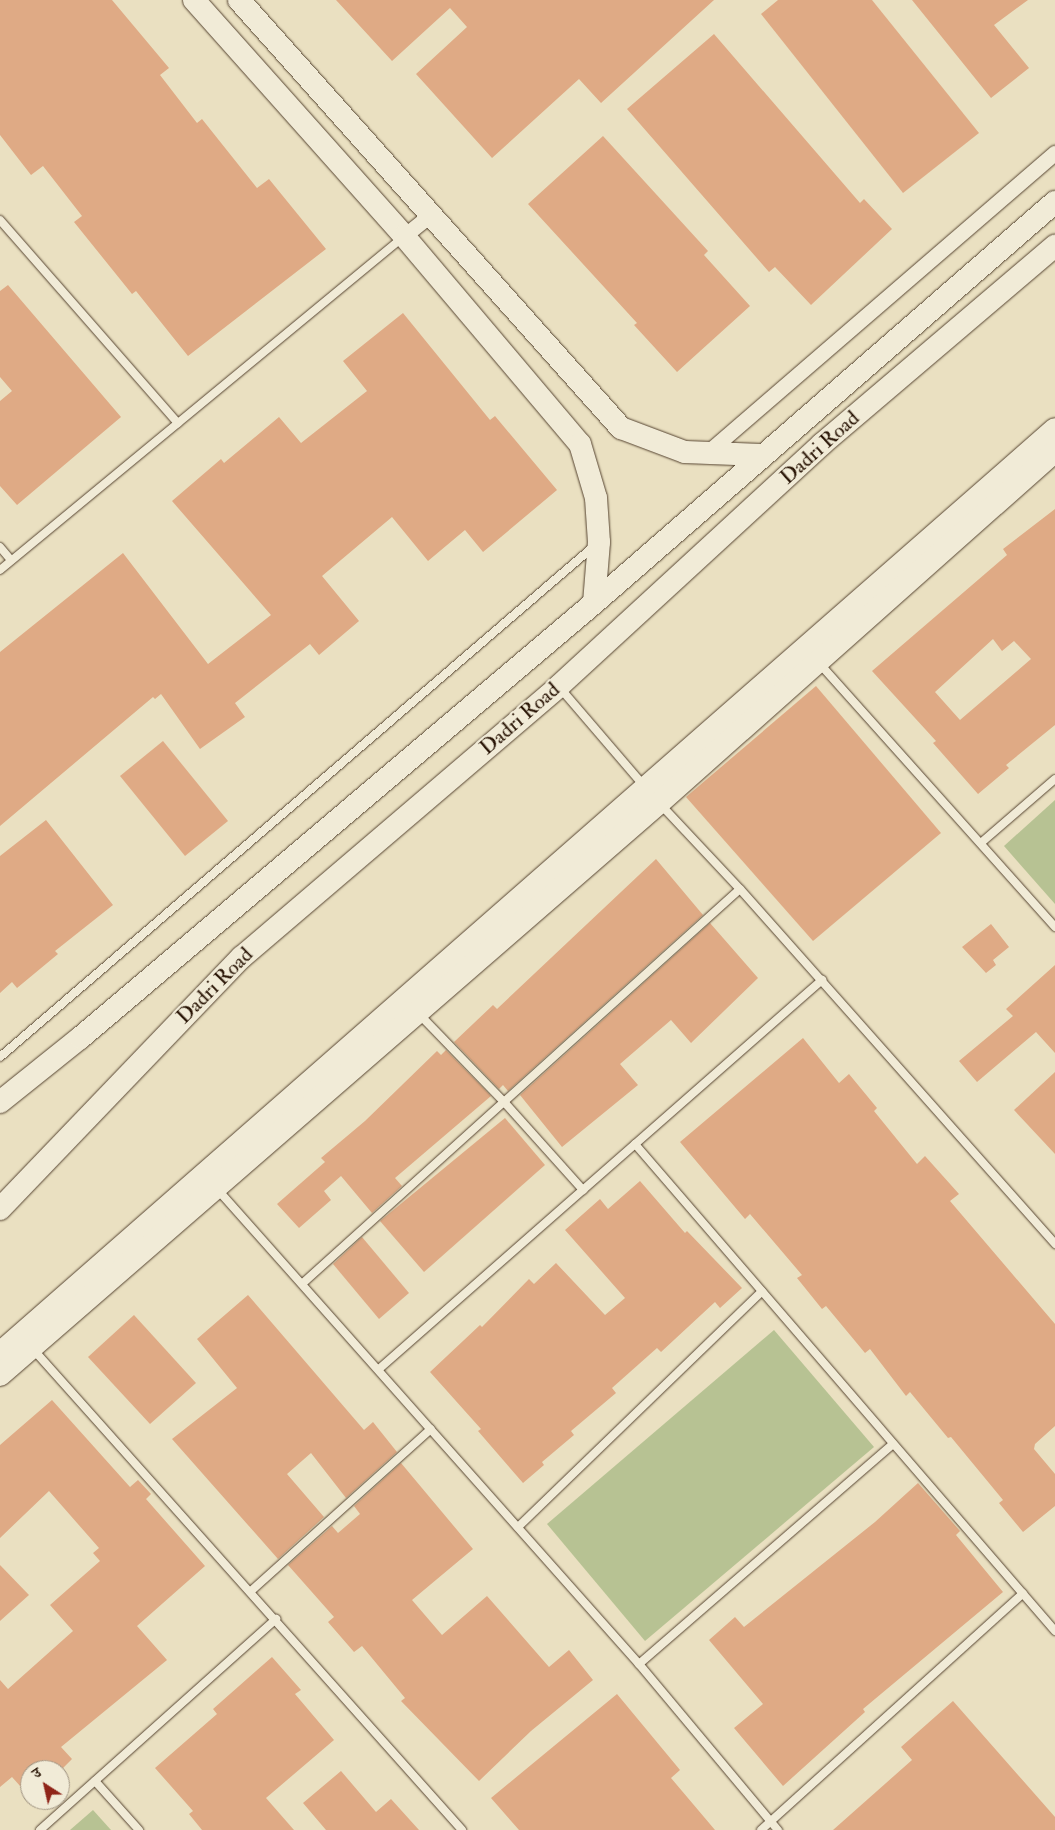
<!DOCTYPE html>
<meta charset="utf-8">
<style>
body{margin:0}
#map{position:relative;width:1055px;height:1830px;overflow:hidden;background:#eae0c1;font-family:"IM FELL Double Pica","Noto Serif Devanagari",serif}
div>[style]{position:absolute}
.green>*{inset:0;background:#b7c293}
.building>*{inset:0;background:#dfaa85}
.roads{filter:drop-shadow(0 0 1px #564431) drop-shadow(0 0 1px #564431)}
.lane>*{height:8px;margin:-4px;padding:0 4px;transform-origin:4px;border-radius:4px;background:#f1ebd7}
.street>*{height:15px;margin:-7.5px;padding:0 7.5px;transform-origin:7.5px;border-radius:7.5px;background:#f1ebd7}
.secondary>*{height:22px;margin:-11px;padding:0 11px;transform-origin:11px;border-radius:11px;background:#f1ebd7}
span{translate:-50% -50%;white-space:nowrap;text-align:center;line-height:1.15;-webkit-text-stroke:4.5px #f1ebd7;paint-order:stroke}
.street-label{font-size:21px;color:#251001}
.north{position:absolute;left:20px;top:1760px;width:50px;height:50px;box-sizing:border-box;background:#f1ebd7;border:1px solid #9f9381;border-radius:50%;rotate:325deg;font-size:14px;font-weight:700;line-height:20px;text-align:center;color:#251001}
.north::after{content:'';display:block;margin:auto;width:18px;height:22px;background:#8f2418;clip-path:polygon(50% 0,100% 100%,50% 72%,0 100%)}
</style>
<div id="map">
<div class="green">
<div style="clip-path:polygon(1055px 800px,1055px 904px,1004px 846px)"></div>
<div style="clip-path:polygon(774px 1330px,874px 1447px,645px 1641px,547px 1524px)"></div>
<div style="clip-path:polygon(93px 1810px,111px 1830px,70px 1830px)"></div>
</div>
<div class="building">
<div style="clip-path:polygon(0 0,112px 0,169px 68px,160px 75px,197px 123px,202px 119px,257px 188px,269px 179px,326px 249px,188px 356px,136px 291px,132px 294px,74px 222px,82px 216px,43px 166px,31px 175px,0 135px)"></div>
<div style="clip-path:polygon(336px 0,714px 0,601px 103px,579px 79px,492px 158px,416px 74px,467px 27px,450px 8px,392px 61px)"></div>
<div style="clip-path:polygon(778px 0,872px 0,979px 133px,903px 193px,761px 14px)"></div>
<div style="clip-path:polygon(912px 0,1028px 0,994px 25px,1029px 68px,991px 98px)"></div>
<div style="clip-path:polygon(714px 34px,860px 203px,864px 199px,892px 229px,811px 305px,775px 267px,769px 272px,627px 109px)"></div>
<div style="clip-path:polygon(603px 136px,708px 251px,704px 255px,750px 306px,677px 372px,634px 325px,637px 323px,528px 204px)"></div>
<div style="clip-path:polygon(8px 285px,121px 417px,17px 505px,0 486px,0 401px,12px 391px,0 377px,0 291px)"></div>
<div style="clip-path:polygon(403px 313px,490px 420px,495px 416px,557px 490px,483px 552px,465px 530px,428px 561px,392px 517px,322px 576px,359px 621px,319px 655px,310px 644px,235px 703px,245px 717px,200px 749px,161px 694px,155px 699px,153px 697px,0 826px,0 652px,123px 553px,208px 664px,271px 615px,172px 501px,221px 459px,224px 463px,279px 417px,301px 443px,367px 391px,343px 361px)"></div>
<div style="clip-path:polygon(evenodd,1055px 509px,1055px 725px,1006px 765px,1009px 768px,978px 794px,933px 743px,936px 741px,872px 671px,1007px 555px,1003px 549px,1055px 509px,993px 639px,1002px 651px,1014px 641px,1031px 659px,960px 720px,935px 692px,993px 639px)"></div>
<div style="clip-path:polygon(816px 686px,941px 833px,813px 941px,686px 797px)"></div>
<div style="clip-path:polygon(163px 741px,228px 821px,185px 856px,120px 776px)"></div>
<div style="clip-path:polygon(46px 820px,113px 905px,55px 951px,58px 954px,17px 988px,12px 982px,0 993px,0 856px)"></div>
<div style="clip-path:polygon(656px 859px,703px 915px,508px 1091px,503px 1085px,499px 1089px,454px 1042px,493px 1005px,497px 1009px)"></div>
<div style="clip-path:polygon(710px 923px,758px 978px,691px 1043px,671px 1020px,620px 1064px,638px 1085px,562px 1147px,520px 1095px)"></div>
<div style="clip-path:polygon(991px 924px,1009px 947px,993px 960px,996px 965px,986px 973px,962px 947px)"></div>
<div style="clip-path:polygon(1055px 965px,1055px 1053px,1036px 1032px,977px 1082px,959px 1061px,1013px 1016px,1006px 1009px)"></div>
<div style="clip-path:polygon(803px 1038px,839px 1083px,849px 1074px,877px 1108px,874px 1111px,917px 1164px,925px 1156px,959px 1194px,950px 1201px,1055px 1324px,1055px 1426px,1035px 1444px,1034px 1449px,1055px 1474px,1055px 1506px,1023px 1532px,999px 1503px,1003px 1500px,951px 1437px,948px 1438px,910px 1392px,906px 1396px,870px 1349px,865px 1353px,826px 1306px,822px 1309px,797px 1278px,802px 1275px,750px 1214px,745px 1219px,680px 1142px)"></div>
<div style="clip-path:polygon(446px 1050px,491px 1096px,395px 1178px,402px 1186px,372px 1213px,341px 1176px,324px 1191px,331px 1200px,299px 1228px,277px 1204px,325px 1162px,321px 1158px,365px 1121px,437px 1051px,441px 1055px)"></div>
<div style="clip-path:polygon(1055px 1072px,1055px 1154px,1014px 1110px)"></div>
<div style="clip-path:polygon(505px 1118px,545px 1165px,424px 1272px,380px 1221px)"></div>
<div style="clip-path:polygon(640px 1181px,685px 1233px,687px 1231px,742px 1288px,720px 1308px,715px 1302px,661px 1352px,657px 1348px,612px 1388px,616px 1393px,571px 1431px,574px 1435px,542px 1462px,544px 1465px,523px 1483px,478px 1431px,481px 1429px,430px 1372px,480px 1325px,482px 1327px,529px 1279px,534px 1284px,556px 1263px,605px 1315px,625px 1298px,565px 1230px,600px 1199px,608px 1209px)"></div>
<div style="clip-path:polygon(362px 1237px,409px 1293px,379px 1319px,333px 1264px)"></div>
<div style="clip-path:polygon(248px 1295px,364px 1430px,373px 1422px,397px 1452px,346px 1498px,311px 1453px,287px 1474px,324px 1517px,278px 1559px,172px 1439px,237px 1388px,197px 1339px)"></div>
<div style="clip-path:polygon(134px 1315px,196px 1383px,150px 1424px,88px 1357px)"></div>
<div style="clip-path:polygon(52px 1400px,130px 1487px,138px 1480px,151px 1494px,146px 1499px,205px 1566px,137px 1626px,167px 1660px,61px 1747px,72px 1759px,61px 1770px,30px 1770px,30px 1797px,12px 1777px,0 1787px,0 1680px,8px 1689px,73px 1631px,50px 1605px,100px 1561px,93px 1553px,99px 1548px,49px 1491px,0 1538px,0 1445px)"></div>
<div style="clip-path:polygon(401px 1463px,473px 1549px,412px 1600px,442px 1635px,487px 1596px,549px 1667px,569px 1650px,593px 1680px,531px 1731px,479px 1781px,401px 1701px,405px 1698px,362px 1646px,354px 1652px,328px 1622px,334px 1617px,288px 1565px,332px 1526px,338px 1533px,360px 1514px,354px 1506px)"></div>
<div style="clip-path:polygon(918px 1483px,960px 1531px,956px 1535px,1003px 1592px,863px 1709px,865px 1712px,783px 1786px,734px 1728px,763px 1704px,709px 1640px,735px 1617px,744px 1627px,875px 1522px)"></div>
<div style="clip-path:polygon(0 1565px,29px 1595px,0 1621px)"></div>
<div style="clip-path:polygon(272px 1657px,301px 1690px,295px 1694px,334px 1740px,266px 1798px,294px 1830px,202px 1830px,189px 1814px,193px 1811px,155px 1768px,217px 1714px,213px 1709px)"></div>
<div style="clip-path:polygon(617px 1694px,680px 1770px,671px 1778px,715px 1830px,519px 1830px,491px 1798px)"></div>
<div style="clip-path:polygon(953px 1701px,1055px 1817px,1055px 1830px,833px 1830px,912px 1760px,901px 1747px)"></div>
<div style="clip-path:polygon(341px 1771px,376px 1812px,391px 1799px,419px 1830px,326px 1830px,303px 1803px)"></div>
</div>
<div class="roads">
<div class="lane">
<div style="left:0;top:220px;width:270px;rotate:48.8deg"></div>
<div style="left:0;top:547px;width:17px;rotate:50deg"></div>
<div style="left:0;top:570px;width:521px;rotate:-39.55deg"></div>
<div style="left:819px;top:663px;width:354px;rotate:48.2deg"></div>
<div style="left:560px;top:688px;width:128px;rotate:49.4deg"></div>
<div style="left:661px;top:805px;width:115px;rotate:46.8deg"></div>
<div style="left:740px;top:889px;width:475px;rotate:48.4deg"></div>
<div style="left:982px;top:842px;width:96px;rotate:-40.8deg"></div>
<div style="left:419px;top:1014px;width:124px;rotate:46deg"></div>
<div style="left:505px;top:1103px;width:117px;rotate:48.1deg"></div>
<div style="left:0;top:1057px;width:784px;rotate:-40.7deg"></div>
<div style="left:635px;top:1144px;width:643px;rotate:49.22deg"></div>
<div style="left:218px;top:1190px;width:634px;rotate:48.39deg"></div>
<div style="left:639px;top:1664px;width:217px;rotate:50.1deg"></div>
<div style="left:303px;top:1283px;width:588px;rotate:-42.04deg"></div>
<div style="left:32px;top:1348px;width:646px;rotate:48.26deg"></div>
<div style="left:379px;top:1369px;width:590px;rotate:-41.29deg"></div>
<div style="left:518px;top:1527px;width:339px;rotate:-44deg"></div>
<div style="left:251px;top:1591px;width:242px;rotate:-42deg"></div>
<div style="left:639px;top:1664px;width:336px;rotate:-40.9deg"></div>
<div style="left:95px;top:1781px;width:66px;rotate:48.1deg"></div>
<div style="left:40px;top:1830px;width:317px;rotate:-41.8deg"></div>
<div style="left:761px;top:1830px;width:353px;rotate:-42.1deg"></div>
</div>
<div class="street">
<div style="left:404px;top:236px;width:35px;rotate:-39deg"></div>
<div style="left:708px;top:452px;width:458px;rotate:-40.8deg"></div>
</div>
<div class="secondary">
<div style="left:194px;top:0;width:316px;rotate:48.3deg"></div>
<div style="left:404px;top:236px;width:272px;rotate:49.8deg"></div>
<div style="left:580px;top:444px;width:56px;rotate:73.5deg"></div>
<div style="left:596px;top:498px;width:44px;rotate:86.1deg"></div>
<div style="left:599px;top:542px;width:61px;rotate:94.7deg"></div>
<div style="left:239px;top:0;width:574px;rotate:48.25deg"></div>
<div style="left:621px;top:428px;width:68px;rotate:20.6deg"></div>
<div style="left:685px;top:452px;width:76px;rotate:2.3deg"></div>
<div style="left:0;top:1102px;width:102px;rotate:-38.7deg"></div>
<div style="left:80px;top:1038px;width:673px;rotate:-40.24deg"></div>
<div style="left:594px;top:603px;width:611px;rotate:-41.02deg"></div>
<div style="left:0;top:1209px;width:349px;rotate:-46.2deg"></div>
<div style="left:242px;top:957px;width:417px;rotate:-40.5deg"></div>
<div style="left:559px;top:686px;width:357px;rotate:-42.6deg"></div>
<div style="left:822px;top:444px;width:306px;rotate:-40.4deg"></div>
<div style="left:0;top:1353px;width:1402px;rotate:-41.21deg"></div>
<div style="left:0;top:1375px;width:873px;rotate:-40.96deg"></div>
<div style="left:659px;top:803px;width:530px;rotate:-41.63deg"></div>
</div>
</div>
<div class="street-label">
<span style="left:820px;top:448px;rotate:-42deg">Dadri Road</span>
<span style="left:520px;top:719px;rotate:-41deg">Dadri Road</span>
<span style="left:215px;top:986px;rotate:-45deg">Dadri Road</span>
</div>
<div class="north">उ</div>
</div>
